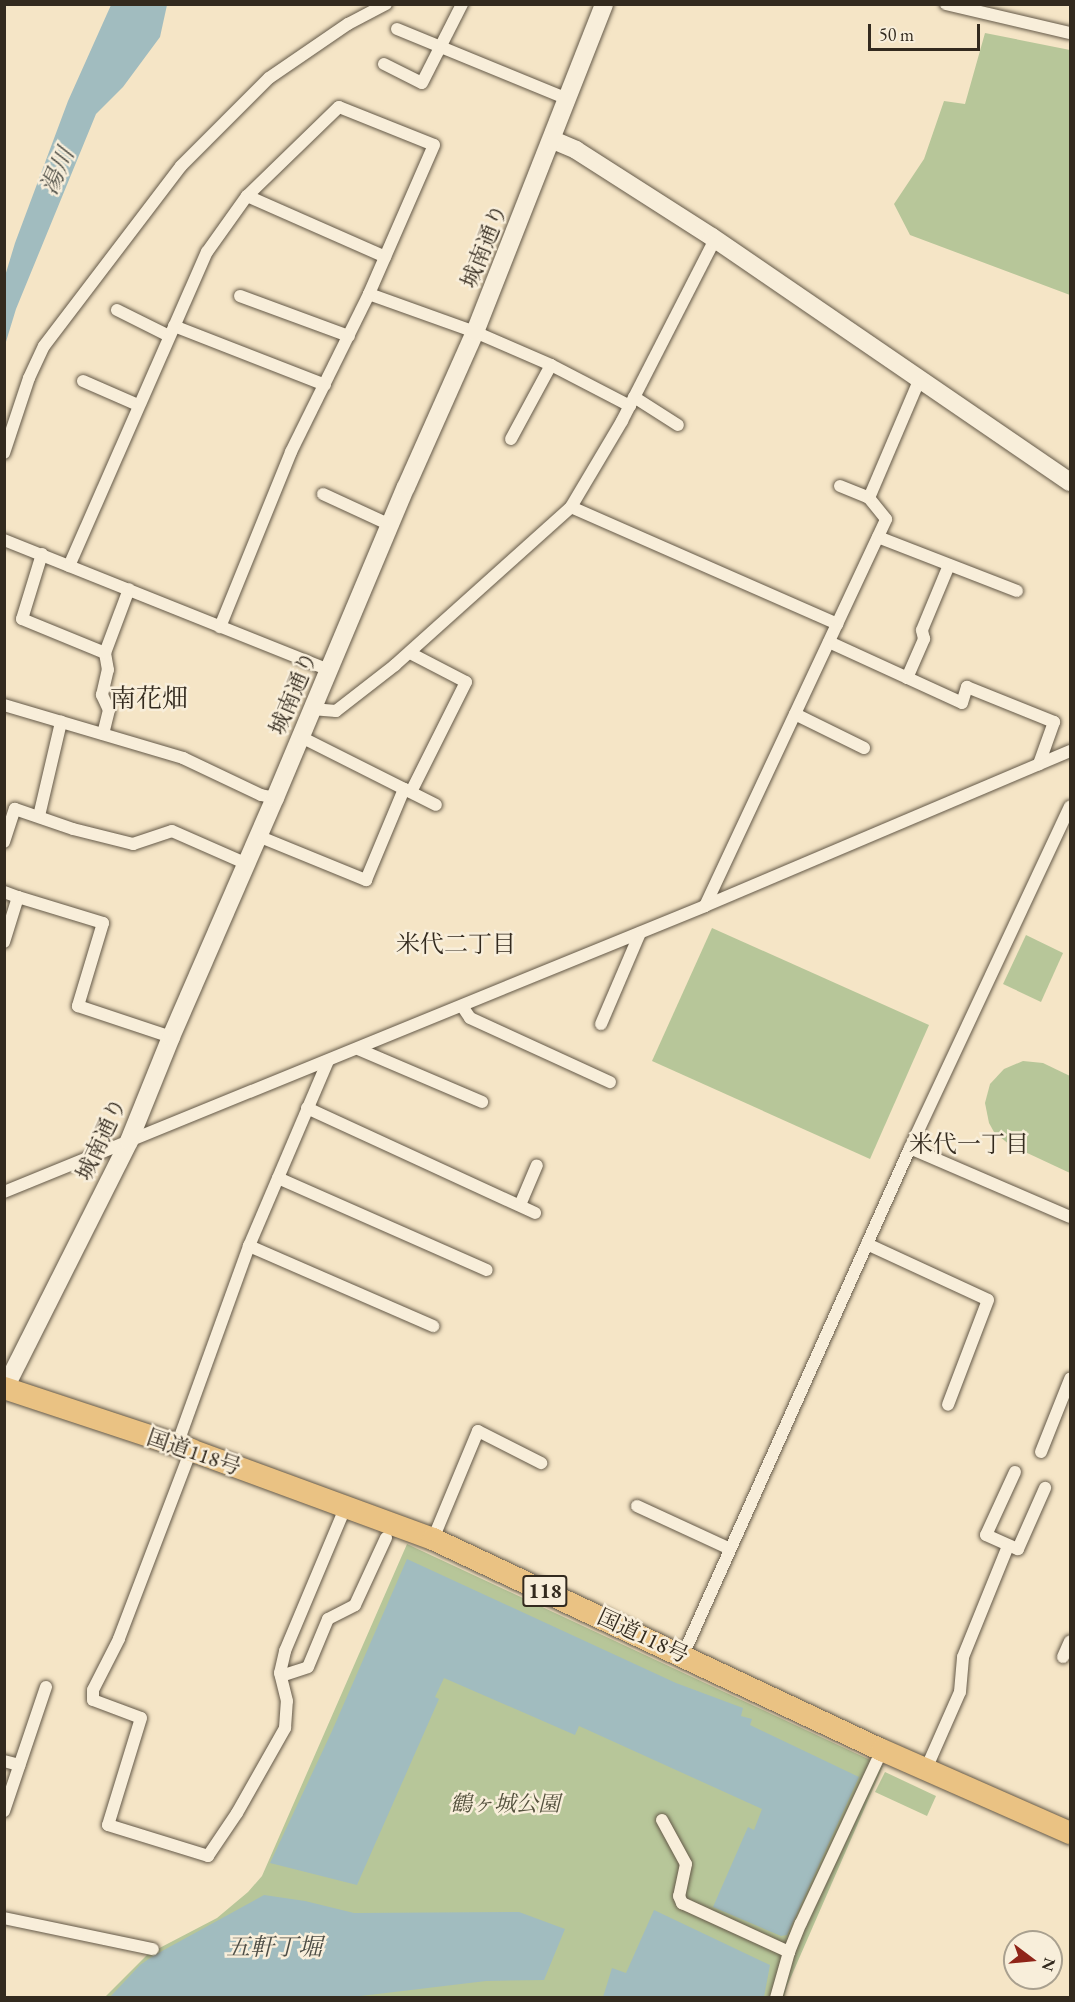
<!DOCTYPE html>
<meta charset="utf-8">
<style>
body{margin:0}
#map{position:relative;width:1075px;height:2002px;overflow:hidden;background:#f5e5c6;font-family:"EB Garamond","Noto Serif JP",serif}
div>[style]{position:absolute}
.green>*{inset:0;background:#b7c699}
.water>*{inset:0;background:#a1bcbf}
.roads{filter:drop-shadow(0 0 2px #645948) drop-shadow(0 0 2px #645948)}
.street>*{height:12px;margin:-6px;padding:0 6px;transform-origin:6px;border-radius:6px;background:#f8eeda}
.secondary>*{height:18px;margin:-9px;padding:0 9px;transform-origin:9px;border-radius:9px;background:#f8eeda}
.highway>*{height:22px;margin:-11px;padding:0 11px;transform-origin:11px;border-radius:11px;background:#eac283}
span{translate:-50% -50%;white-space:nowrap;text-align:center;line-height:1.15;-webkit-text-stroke:5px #f8eeda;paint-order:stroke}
.shield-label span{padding:2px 4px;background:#f8eeda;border:2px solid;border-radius:4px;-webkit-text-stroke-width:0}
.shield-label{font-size:21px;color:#332a1e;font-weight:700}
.street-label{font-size:22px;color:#332a1e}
.park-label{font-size:22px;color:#54513d;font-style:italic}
.water-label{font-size:24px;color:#4e4e46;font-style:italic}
.neighbourhood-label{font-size:24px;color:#332a1e}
.quarter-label{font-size:26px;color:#332a1e}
.frame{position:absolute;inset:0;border:6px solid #332a1e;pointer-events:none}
.north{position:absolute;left:1003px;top:1930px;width:60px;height:60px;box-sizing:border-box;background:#f8eeda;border:2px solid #a9a08f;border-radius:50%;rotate:106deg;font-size:16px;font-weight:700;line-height:24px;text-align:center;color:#332a1e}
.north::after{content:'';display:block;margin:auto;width:21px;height:27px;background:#8f2418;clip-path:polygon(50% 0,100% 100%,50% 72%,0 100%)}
.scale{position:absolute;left:868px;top:24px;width:112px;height:27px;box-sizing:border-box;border:3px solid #332a1e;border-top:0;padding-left:8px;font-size:18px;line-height:21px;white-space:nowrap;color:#332a1e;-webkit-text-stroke:4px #f8eeda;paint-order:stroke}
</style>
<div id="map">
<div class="green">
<div style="clip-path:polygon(985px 33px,1070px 50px,1070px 295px,910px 235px,894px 204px,924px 159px,944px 101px,965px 104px)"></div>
<div style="clip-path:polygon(712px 928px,929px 1025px,870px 1159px,652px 1061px)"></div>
<div style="clip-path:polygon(1026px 935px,1063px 953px,1041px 1002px,1003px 984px)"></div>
<div style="clip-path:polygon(1023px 1061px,1043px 1063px,1070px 1076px,1070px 1173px,1010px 1145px,994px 1132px,989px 1123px,985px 1103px,990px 1084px,1004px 1069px)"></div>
<div style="clip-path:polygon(407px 1544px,883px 1766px,787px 1986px,784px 1997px,104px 1998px,148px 1954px,217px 1918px,248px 1892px,262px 1876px)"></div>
<div style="clip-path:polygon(885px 1772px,936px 1796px,927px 1816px,875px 1792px)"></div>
</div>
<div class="water">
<div style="clip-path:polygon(111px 5px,167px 5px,160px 37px,123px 87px,96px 114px,16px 309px,5px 345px,5px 276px,15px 243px,68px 101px)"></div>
<div style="clip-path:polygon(407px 1559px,676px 1683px,743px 1708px,741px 1716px,752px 1719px,750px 1725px,859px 1777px,787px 1935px,781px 1936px,713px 1907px,748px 1827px,754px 1830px,762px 1809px,579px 1726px,575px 1735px,444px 1678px,435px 1697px,439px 1699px,357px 1885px,270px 1863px,332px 1731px)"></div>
<div style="clip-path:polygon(264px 1895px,305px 1901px,354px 1913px,519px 1912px,565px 1929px,544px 1980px,486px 1981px,344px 1998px,110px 1997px,140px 1965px,153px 1956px)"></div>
<div style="clip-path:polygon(654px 1910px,770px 1965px,764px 1997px,603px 1997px,612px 1968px,626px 1973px)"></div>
</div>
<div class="roads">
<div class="street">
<div style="left:946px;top:4px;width:127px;rotate:13.2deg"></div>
<div style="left:397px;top:29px;width:185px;rotate:22.3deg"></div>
<div style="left:384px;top:64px;width:42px;rotate:26.6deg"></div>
<div style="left:422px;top:83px;width:89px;rotate:-63.1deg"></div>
<div style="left:247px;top:196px;width:151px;rotate:23.8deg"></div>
<div style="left:369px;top:294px;width:113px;rotate:19.7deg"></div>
<div style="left:475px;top:332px;width:83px;rotate:23.5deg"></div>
<div style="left:551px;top:365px;width:89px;rotate:27.4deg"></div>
<div style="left:240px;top:296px;width:116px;rotate:20.2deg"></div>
<div style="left:117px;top:310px;width:58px;rotate:26.6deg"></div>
<div style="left:174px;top:326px;width:162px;rotate:21.3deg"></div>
<div style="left:83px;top:381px;width:60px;rotate:23.6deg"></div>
<div style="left:634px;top:397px;width:52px;rotate:32.5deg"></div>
<div style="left:511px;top:439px;width:84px;rotate:-61.6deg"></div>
<div style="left:4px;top:453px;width:79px;rotate:-71.6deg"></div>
<div style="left:29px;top:378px;width:35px;rotate:-65deg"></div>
<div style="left:44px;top:346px;width:226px;rotate:-52.7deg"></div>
<div style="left:181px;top:166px;width:124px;rotate:-45deg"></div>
<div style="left:269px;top:78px;width:96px;rotate:-34.4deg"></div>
<div style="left:348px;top:24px;width:43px;rotate:-27.8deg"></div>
<div style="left:840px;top:486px;width:31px;rotate:22deg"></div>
<div style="left:323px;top:494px;width:74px;rotate:24.8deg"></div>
<div style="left:571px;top:507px;width:291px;rotate:23.7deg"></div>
<div style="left:878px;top:537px;width:149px;rotate:21.2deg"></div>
<div style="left:4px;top:540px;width:350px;rotate:21.8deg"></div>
<div style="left:42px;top:554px;width:68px;rotate:107.1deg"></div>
<div style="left:22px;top:619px;width:90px;rotate:22.3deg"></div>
<div style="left:69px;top:566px;width:343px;rotate:-66.3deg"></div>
<div style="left:207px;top:252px;width:69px;rotate:-54.5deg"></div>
<div style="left:247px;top:196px;width:128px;rotate:-44.1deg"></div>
<div style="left:339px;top:107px;width:102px;rotate:21.8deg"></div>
<div style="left:434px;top:145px;width:163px;rotate:113.6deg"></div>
<div style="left:369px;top:294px;width:176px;rotate:116.3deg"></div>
<div style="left:291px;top:452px;width:189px;rotate:112.1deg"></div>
<div style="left:829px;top:642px;width:146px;rotate:24.6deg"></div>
<div style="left:962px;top:703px;width:17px;rotate:-73deg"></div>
<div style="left:967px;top:687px;width:94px;rotate:21.9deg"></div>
<div style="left:1054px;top:722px;width:45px;rotate:109.7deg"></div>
<div style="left:410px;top:653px;width:63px;rotate:27.4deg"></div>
<div style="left:466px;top:682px;width:123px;rotate:116.6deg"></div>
<div style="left:907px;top:678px;width:43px;rotate:-66.4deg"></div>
<div style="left:924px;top:639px;width:9px;rotate:-103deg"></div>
<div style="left:922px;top:630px;width:70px;rotate:-67.4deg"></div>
<div style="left:4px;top:705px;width:187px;rotate:16.5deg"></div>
<div style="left:183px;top:758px;width:86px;rotate:25.4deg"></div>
<div style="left:261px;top:795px;width:14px;rotate:12deg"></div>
<div style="left:312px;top:709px;width:24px;rotate:5deg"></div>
<div style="left:336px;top:711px;width:75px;rotate:-37.9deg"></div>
<div style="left:395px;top:665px;width:237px;rotate:-41.9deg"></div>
<div style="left:571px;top:507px;width:100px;rotate:-59.3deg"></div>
<div style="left:622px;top:421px;width:204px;rotate:-62.9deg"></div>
<div style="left:795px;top:714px;width:77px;rotate:26.2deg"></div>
<div style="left:103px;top:734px;width:25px;rotate:-76deg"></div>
<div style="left:109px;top:710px;width:17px;rotate:-115deg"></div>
<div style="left:102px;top:695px;width:26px;rotate:-77deg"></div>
<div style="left:108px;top:670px;width:17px;rotate:-100deg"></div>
<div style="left:105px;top:653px;width:68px;rotate:-69.4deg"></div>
<div style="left:301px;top:737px;width:151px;rotate:26.7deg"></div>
<div style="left:39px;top:816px;width:97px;rotate:-76.8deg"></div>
<div style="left:258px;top:836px;width:117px;rotate:22.2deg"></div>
<div style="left:366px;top:880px;width:99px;rotate:-67.3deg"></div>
<div style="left:4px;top:842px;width:35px;rotate:-72deg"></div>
<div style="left:15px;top:809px;width:61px;rotate:19deg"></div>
<div style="left:73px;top:829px;width:62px;rotate:14deg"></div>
<div style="left:133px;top:844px;width:41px;rotate:-18.4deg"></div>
<div style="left:172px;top:831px;width:82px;rotate:23.7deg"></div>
<div style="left:4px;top:892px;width:15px;rotate:20deg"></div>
<div style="left:18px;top:897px;width:47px;rotate:107.3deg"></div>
<div style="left:18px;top:897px;width:89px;rotate:17deg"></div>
<div style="left:103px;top:923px;width:87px;rotate:106.8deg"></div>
<div style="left:78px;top:1006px;width:98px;rotate:18.4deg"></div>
<div style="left:705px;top:906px;width:427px;rotate:-64.9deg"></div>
<div style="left:886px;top:519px;width:27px;rotate:-129deg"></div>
<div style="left:869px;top:498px;width:127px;rotate:-66.9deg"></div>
<div style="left:462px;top:1006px;width:14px;rotate:56deg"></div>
<div style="left:470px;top:1018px;width:154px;rotate:24.6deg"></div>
<div style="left:601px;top:1024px;width:99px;rotate:-66.8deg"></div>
<div style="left:358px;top:1049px;width:135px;rotate:23.1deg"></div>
<div style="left:307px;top:1108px;width:251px;rotate:24.7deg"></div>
<div style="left:910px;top:1148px;width:174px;rotate:23.3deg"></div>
<div style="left:278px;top:1178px;width:228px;rotate:23.8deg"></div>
<div style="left:4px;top:1192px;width:757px;rotate:-22.19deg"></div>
<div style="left:705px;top:906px;width:397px;rotate:-23deg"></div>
<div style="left:520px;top:1205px;width:43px;rotate:-67deg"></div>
<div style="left:867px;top:1244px;width:133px;rotate:24.8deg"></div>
<div style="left:988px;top:1300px;width:112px;rotate:110.9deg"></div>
<div style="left:249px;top:1246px;width:201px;rotate:23.5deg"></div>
<div style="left:177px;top:1445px;width:212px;rotate:-70.1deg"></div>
<div style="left:249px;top:1246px;width:201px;rotate:-66.9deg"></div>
<div style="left:191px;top:1450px;width:202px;rotate:110.9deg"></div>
<div style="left:119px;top:1639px;width:57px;rotate:117deg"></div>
<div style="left:93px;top:1690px;width:10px;rotate:90deg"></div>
<div style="left:93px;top:1700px;width:51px;rotate:20.6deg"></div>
<div style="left:141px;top:1718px;width:112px;rotate:107.1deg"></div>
<div style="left:108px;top:1825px;width:105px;rotate:17.2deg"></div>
<div style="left:208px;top:1856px;width:52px;rotate:-56deg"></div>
<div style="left:237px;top:1813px;width:98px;rotate:-60.5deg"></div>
<div style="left:285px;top:1728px;width:27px;rotate:-86deg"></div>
<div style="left:287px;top:1701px;width:29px;rotate:-104deg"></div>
<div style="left:280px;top:1673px;width:23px;rotate:-77deg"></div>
<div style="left:285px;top:1651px;width:157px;rotate:-67.2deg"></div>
<div style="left:1041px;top:1452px;width:79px;rotate:-68.3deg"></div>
<div style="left:1015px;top:1472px;width:69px;rotate:114.7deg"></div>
<div style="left:986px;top:1535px;width:35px;rotate:24deg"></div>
<div style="left:1018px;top:1549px;width:67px;rotate:-66.1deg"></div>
<div style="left:637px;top:1506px;width:102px;rotate:24.8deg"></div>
<div style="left:433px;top:1539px;width:117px;rotate:-67.4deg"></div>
<div style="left:478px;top:1431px;width:71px;rotate:26.9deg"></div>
<div style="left:683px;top:1655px;width:555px;rotate:-65.88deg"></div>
<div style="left:910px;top:1148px;width:377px;rotate:-64.9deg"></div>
<div style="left:1063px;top:1657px;width:17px;rotate:-66deg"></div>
<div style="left:281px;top:1676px;width:28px;rotate:-18deg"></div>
<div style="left:308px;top:1667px;width:52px;rotate:-67.4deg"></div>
<div style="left:328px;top:1619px;width:30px;rotate:-27deg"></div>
<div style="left:355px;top:1605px;width:74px;rotate:-65.2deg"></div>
<div style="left:4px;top:1761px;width:16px;rotate:15deg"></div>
<div style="left:926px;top:1769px;width:84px;rotate:-66.2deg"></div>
<div style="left:960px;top:1692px;width:35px;rotate:-85deg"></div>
<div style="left:963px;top:1657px;width:120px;rotate:-67.9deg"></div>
<div style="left:4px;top:1811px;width:131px;rotate:-71.3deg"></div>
<div style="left:662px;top:1820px;width:50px;rotate:61.4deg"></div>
<div style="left:686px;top:1864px;width:33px;rotate:102deg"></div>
<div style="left:679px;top:1896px;width:8px;rotate:67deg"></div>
<div style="left:682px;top:1903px;width:118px;rotate:24.6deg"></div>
<div style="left:4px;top:1918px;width:152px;rotate:11.8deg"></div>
<div style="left:776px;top:1998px;width:48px;rotate:-74.2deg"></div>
<div style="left:789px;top:1952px;width:31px;rotate:-68deg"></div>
<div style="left:801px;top:1923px;width:191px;rotate:-64.9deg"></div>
</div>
<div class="secondary">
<div style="left:553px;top:140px;width:25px;rotate:23deg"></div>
<div style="left:576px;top:150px;width:161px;rotate:32.6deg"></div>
<div style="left:712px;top:237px;width:434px;rotate:34.4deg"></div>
<div style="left:4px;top:1390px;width:279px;rotate:-63.3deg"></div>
<div style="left:129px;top:1141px;width:112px;rotate:-68deg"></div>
<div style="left:171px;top:1037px;width:261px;rotate:-66.5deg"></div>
<div style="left:275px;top:798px;width:337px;rotate:-67.2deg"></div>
<div style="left:406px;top:487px;width:170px;rotate:-66deg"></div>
<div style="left:475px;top:332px;width:352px;rotate:-68.5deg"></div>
</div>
<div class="highway">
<div style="left:4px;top:1388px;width:197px;rotate:18.3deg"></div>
<div style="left:191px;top:1450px;width:258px;rotate:20.2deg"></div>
<div style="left:433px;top:1539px;width:496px;rotate:25.2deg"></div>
<div style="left:882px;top:1750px;width:206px;rotate:23.8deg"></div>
</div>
</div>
<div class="shield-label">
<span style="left:545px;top:1591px">118</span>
</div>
<div class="street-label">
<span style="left:484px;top:246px;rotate:-68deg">城南通り</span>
<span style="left:293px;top:693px;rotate:-67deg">城南通り</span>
<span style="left:101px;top:1139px;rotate:-65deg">城南通り</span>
<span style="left:194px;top:1452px;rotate:19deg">国道118号</span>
<span style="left:643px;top:1636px;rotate:25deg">国道118号</span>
</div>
<div class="park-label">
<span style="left:505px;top:1804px">鶴ヶ城公園</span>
</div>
<div class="water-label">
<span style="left:57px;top:171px;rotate:-66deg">湯川</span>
<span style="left:274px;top:1947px">五軒丁堀</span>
</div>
<div class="neighbourhood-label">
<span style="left:456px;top:944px">米代二丁目</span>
<span style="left:969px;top:1144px">米代一丁目</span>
</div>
<div class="quarter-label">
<span style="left:149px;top:699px">南花畑</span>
</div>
<div class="frame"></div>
<div class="north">N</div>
<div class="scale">50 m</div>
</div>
